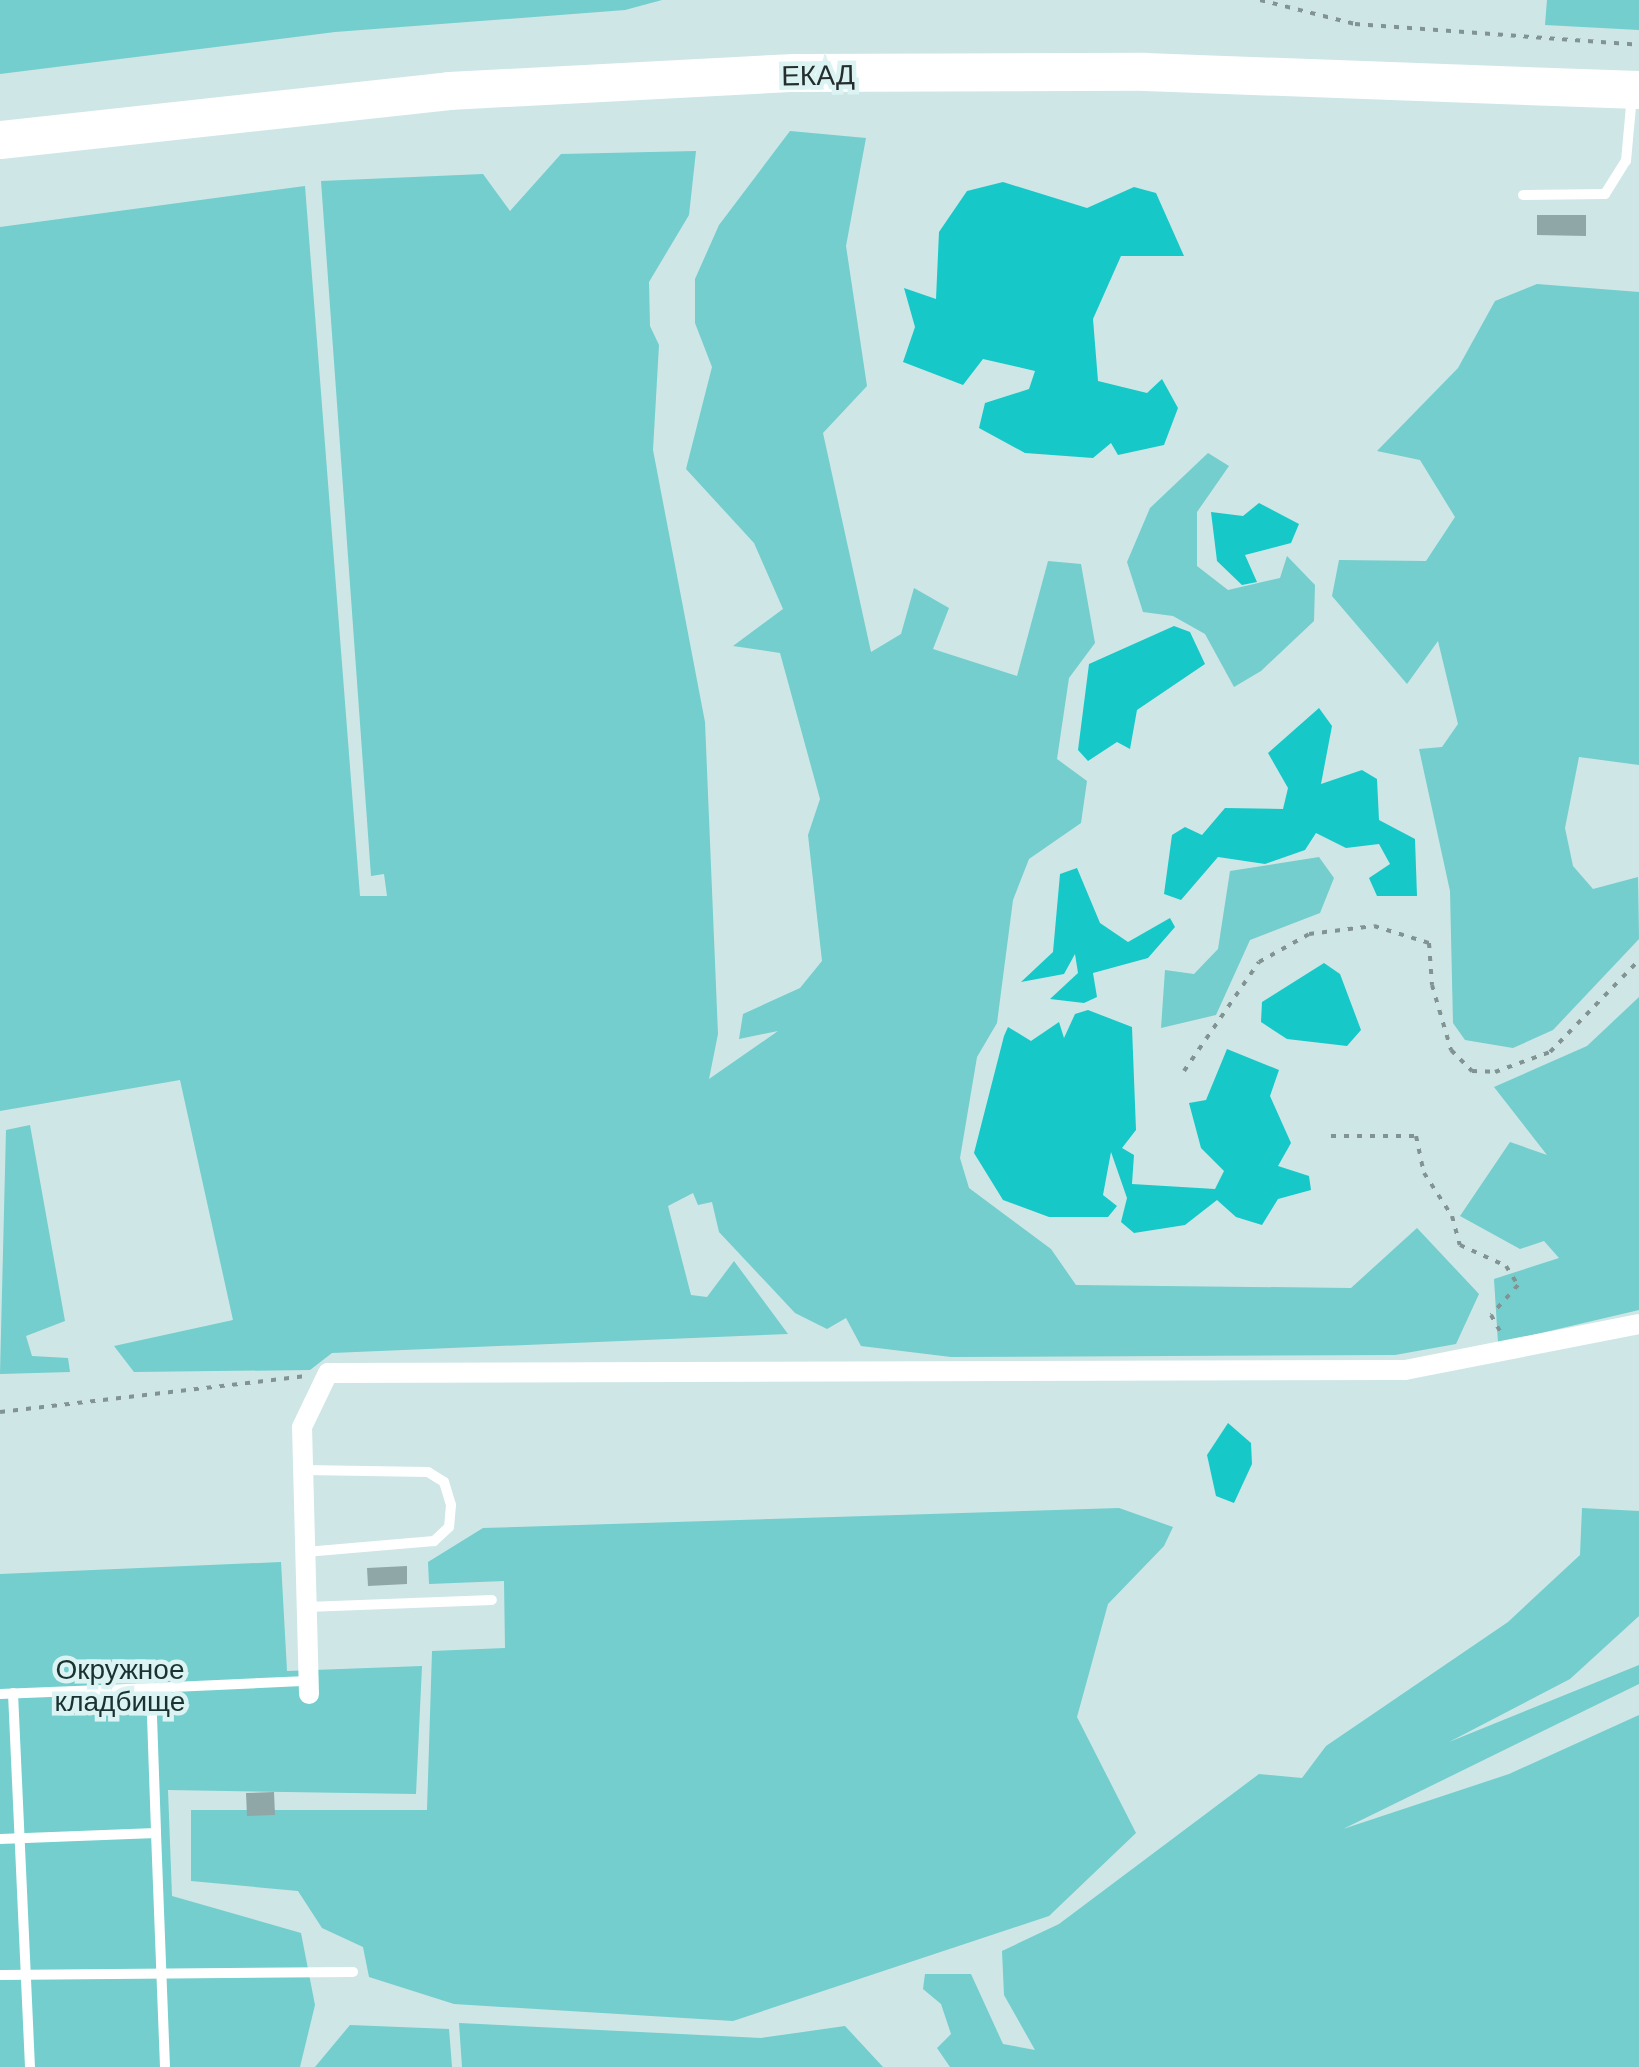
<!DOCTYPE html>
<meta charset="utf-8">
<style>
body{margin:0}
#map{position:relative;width:1639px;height:2067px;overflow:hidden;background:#cee6e6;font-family:Barlow,sans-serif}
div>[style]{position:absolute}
.green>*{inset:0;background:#73cecd}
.water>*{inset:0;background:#17c8c8}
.building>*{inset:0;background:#90a7a7}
.path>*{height:4px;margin-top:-2px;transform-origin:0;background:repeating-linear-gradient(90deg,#819393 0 5px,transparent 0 13px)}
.lane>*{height:10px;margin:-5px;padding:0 5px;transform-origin:5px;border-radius:5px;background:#fff}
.street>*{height:20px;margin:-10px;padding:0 10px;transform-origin:10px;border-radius:10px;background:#fff}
.highway>*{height:38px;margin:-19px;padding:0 19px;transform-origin:19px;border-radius:19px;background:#fff}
span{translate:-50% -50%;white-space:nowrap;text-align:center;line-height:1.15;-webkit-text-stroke:9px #dbf4f3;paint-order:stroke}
.street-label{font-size:28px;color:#252e2e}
.park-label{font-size:28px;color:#193232}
</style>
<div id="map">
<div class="green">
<div style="clip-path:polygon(0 0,662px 0,625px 10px,335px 32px,0 74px)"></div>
<div style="clip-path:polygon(1547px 0,1639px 0,1639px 30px,1545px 25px)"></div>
<div style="clip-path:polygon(790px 131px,866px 138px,846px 246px,867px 386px,823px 433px,871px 652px,901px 634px,914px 588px,949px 608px,933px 649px,1017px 676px,1048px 561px,1081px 564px,1095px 643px,1069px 678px,1057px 759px,1087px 781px,1081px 823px,1029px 859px,1013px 900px,997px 1023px,977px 1057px,960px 1158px,969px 1188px,1051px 1249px,1076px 1285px,1351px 1288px,1417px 1228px,1479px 1294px,1456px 1344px,1395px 1355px,951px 1357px,861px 1346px,846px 1318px,827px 1329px,795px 1313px,719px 1232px,712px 1202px,698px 1205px,693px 1193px,668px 1206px,691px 1295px,707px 1297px,734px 1261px,788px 1334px,332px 1353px,310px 1370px,134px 1372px,114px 1346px,233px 1320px,180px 1080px,0 1111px,0 227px,305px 186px,360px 896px,387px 896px,384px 874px,371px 876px,321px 181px,483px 174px,510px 211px,561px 154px,696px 151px,689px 215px,649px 282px,650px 326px,659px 345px,653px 450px,705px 722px,718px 1034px,709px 1079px,778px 1031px,739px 1039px,743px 1014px,800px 988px,822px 961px,808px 835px,820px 799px,780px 653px,733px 646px,783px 609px,754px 543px,686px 469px,712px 367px,695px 323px,695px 279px,719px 225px)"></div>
<div style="clip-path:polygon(1537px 284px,1639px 292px,1639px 765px,1579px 757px,1565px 828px,1573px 866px,1593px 889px,1638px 877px,1639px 939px,1553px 1030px,1513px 1048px,1465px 1040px,1453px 1023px,1450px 891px,1419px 749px,1442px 747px,1458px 724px,1438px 641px,1407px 684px,1332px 596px,1339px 560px,1426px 561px,1455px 517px,1420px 460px,1377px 451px,1458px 368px,1495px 301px)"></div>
<div style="clip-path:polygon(1208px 453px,1229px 466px,1197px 512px,1197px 566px,1228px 590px,1280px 578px,1287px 556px,1315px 585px,1314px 621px,1261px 671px,1234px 687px,1205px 634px,1173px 616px,1143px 612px,1127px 562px,1150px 508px)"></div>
<div style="clip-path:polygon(1319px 857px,1334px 878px,1320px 913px,1250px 940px,1216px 1015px,1161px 1028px,1165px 970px,1194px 974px,1218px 949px,1230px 871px)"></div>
<div style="clip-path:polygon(1639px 997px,1639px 1310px,1498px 1343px,1494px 1279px,1559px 1258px,1544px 1241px,1520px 1249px,1460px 1216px,1510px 1142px,1547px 1155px,1494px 1087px,1587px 1046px)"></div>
<div style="clip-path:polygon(30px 1125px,65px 1321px,26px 1336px,32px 1356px,68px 1358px,70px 1372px,0 1374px,6px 1130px)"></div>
<div style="clip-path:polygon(1119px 1508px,1173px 1527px,1164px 1546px,1108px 1604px,1077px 1717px,1136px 1833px,1049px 1916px,733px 2021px,454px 2004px,369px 1977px,363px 1947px,322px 1928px,298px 1891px,191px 1881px,191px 1810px,427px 1810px,432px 1651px,505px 1648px,504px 1581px,429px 1584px,428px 1562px,483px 1528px)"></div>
<div style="clip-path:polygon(1582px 1508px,1639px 1511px,1639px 1616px,1570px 1679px,1449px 1742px,1639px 1665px,1639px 1684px,1343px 1829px,1509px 1774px,1639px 1715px,1639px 2067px,950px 2067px,937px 2048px,951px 2034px,941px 2004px,923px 1989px,925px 1974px,971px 1974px,1003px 2044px,1035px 2050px,1004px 1995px,1002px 1951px,1059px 1924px,1259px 1774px,1302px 1778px,1326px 1746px,1508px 1622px,1580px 1555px)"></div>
<div style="clip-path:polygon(281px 1562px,287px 1671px,422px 1666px,416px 1794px,168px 1790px,172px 1896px,301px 1933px,315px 2005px,300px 2067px,0 2067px,0 1574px)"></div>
<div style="clip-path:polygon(459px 2023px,761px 2038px,845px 2026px,883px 2067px,462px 2067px)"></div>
<div style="clip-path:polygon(350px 2025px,449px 2029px,452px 2067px,315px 2067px)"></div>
</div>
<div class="water">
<div style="clip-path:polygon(1003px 182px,1087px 208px,1134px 187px,1156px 193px,1184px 256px,1121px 256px,1093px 319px,1098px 381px,1147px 393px,1162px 379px,1178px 408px,1164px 445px,1118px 455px,1111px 443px,1093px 458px,1025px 453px,979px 428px,985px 403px,1029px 389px,1035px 371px,983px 359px,963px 385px,903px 362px,915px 327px,904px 288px,936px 299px,939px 232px,967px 191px)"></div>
<div style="clip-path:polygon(1259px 503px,1299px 524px,1291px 543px,1245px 555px,1257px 582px,1242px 585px,1217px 561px,1211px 512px,1243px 516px)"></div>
<div style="clip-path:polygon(1174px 626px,1190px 632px,1205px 664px,1137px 710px,1130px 749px,1117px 742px,1088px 761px,1078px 750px,1089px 664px)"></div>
<div style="clip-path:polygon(1319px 708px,1332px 726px,1321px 784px,1362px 770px,1377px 779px,1379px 820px,1415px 839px,1417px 896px,1377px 896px,1369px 878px,1390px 864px,1379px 844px,1346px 848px,1316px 833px,1305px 850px,1265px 864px,1218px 857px,1181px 900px,1164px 894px,1172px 835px,1185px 827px,1202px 835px,1225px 808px,1283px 809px,1288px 788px,1268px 753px)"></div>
<div style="clip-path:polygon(1077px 868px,1100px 923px,1128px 942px,1170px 918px,1175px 927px,1148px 958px,1093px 973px,1097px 997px,1084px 1003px,1050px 999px,1078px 973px,1075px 954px,1064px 974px,1021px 982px,1053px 952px,1060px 874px)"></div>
<div style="clip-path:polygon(1324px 963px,1340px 974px,1361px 1030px,1347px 1046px,1287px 1039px,1261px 1022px,1262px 1002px)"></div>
<div style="clip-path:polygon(1088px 1010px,1132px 1027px,1136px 1130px,1122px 1148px,1134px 1155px,1132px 1184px,1215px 1189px,1224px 1171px,1201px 1148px,1189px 1103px,1206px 1100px,1227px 1049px,1279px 1070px,1270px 1096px,1291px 1143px,1278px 1166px,1309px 1176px,1311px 1190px,1278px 1199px,1262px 1225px,1236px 1217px,1217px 1200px,1185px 1225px,1134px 1233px,1121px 1222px,1127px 1198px,1111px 1152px,1103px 1195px,1117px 1206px,1108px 1217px,1049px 1217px,1003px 1200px,974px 1153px,1004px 1036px,1008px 1027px,1031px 1041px,1059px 1022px,1064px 1038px,1075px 1014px)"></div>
<div style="clip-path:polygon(1228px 1423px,1251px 1443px,1252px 1464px,1234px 1503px,1216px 1496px,1207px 1455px)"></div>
</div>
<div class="building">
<div style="clip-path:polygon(1537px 215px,1586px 215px,1586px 236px,1537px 235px)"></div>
<div style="clip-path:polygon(407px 1566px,407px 1584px,368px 1586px,367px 1568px)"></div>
<div style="clip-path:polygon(274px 1792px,275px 1815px,247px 1816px,246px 1793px)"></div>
</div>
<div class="path">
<div style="left:1260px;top:0;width:98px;rotate:14.2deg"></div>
<div style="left:1355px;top:24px;width:285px;rotate:4.2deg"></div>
<div style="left:1184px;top:1071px;width:132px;rotate:-55.5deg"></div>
<div style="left:1259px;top:962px;width:57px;rotate:-29.2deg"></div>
<div style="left:1309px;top:934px;width:65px;rotate:-7deg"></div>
<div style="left:1374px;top:926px;width:58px;rotate:17.2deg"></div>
<div style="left:1429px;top:943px;width:42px;rotate:85.9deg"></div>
<div style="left:1432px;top:985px;width:68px;rotate:73.7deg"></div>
<div style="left:1451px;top:1050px;width:30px;rotate:45deg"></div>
<div style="left:1472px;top:1071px;width:23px;rotate:2deg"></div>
<div style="left:1495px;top:1072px;width:59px;rotate:-20deg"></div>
<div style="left:1550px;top:1052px;width:128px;rotate:-45.9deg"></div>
<div style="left:1331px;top:1136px;width:85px"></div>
<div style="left:1416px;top:1136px;width:38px;rotate:78deg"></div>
<div style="left:1424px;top:1173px;width:51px;rotate:56.9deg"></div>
<div style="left:1452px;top:1216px;width:30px;rotate:75deg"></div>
<div style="left:1460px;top:1245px;width:51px;rotate:24.5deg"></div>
<div style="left:1506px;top:1266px;width:22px;rotate:58deg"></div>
<div style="left:1518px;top:1285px;width:40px;rotate:132deg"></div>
<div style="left:1491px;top:1315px;width:23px;rotate:61deg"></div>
<div style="left:0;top:1412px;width:310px;rotate:-6.7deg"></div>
</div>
<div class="lane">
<div style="left:1523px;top:195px;width:82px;rotate:-0.7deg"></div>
<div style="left:1605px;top:194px;width:39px;rotate:-58deg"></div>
<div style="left:1626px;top:161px;width:66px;rotate:-84.8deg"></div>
<div style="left:304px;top:1470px;width:124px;rotate:0.9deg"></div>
<div style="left:428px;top:1472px;width:19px;rotate:32deg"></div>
<div style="left:444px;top:1482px;width:24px;rotate:73deg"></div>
<div style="left:451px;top:1505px;width:22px;rotate:95deg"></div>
<div style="left:449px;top:1527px;width:21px;rotate:137deg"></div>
<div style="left:434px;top:1541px;width:129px;rotate:175.1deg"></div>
<div style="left:307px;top:1607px;width:185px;rotate:-2.2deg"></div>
<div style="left:151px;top:1688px;width:157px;rotate:-2.6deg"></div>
<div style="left:13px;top:1693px;width:374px;rotate:87.4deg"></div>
<div style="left:0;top:1694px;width:151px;rotate:-2.3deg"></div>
<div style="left:151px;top:1688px;width:145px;rotate:88deg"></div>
<div style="left:156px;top:1833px;width:156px;rotate:177.8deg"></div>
<div style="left:156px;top:1833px;width:234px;rotate:87.8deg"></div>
<div style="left:0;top:1975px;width:353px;rotate:-0.5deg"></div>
</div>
<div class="street">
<div style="left:309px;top:1694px;width:267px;rotate:-91.5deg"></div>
<div style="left:302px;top:1427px;width:60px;rotate:-64.3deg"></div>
<div style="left:328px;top:1373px;width:1077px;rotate:-0.16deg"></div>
<div style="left:1405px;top:1370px;width:238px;rotate:-11.1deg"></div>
</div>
<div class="highway">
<div style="left:0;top:140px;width:452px;rotate:-6.2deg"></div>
<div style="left:449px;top:91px;width:346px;rotate:-3deg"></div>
<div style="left:795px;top:73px;width:350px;rotate:-0.2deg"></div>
<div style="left:1145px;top:72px;width:494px;rotate:2.1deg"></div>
</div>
<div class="street-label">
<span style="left:818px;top:74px;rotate:-1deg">ЕКАД</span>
</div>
<div class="park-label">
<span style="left:120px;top:1684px">Окружное<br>кладбище</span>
</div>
</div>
